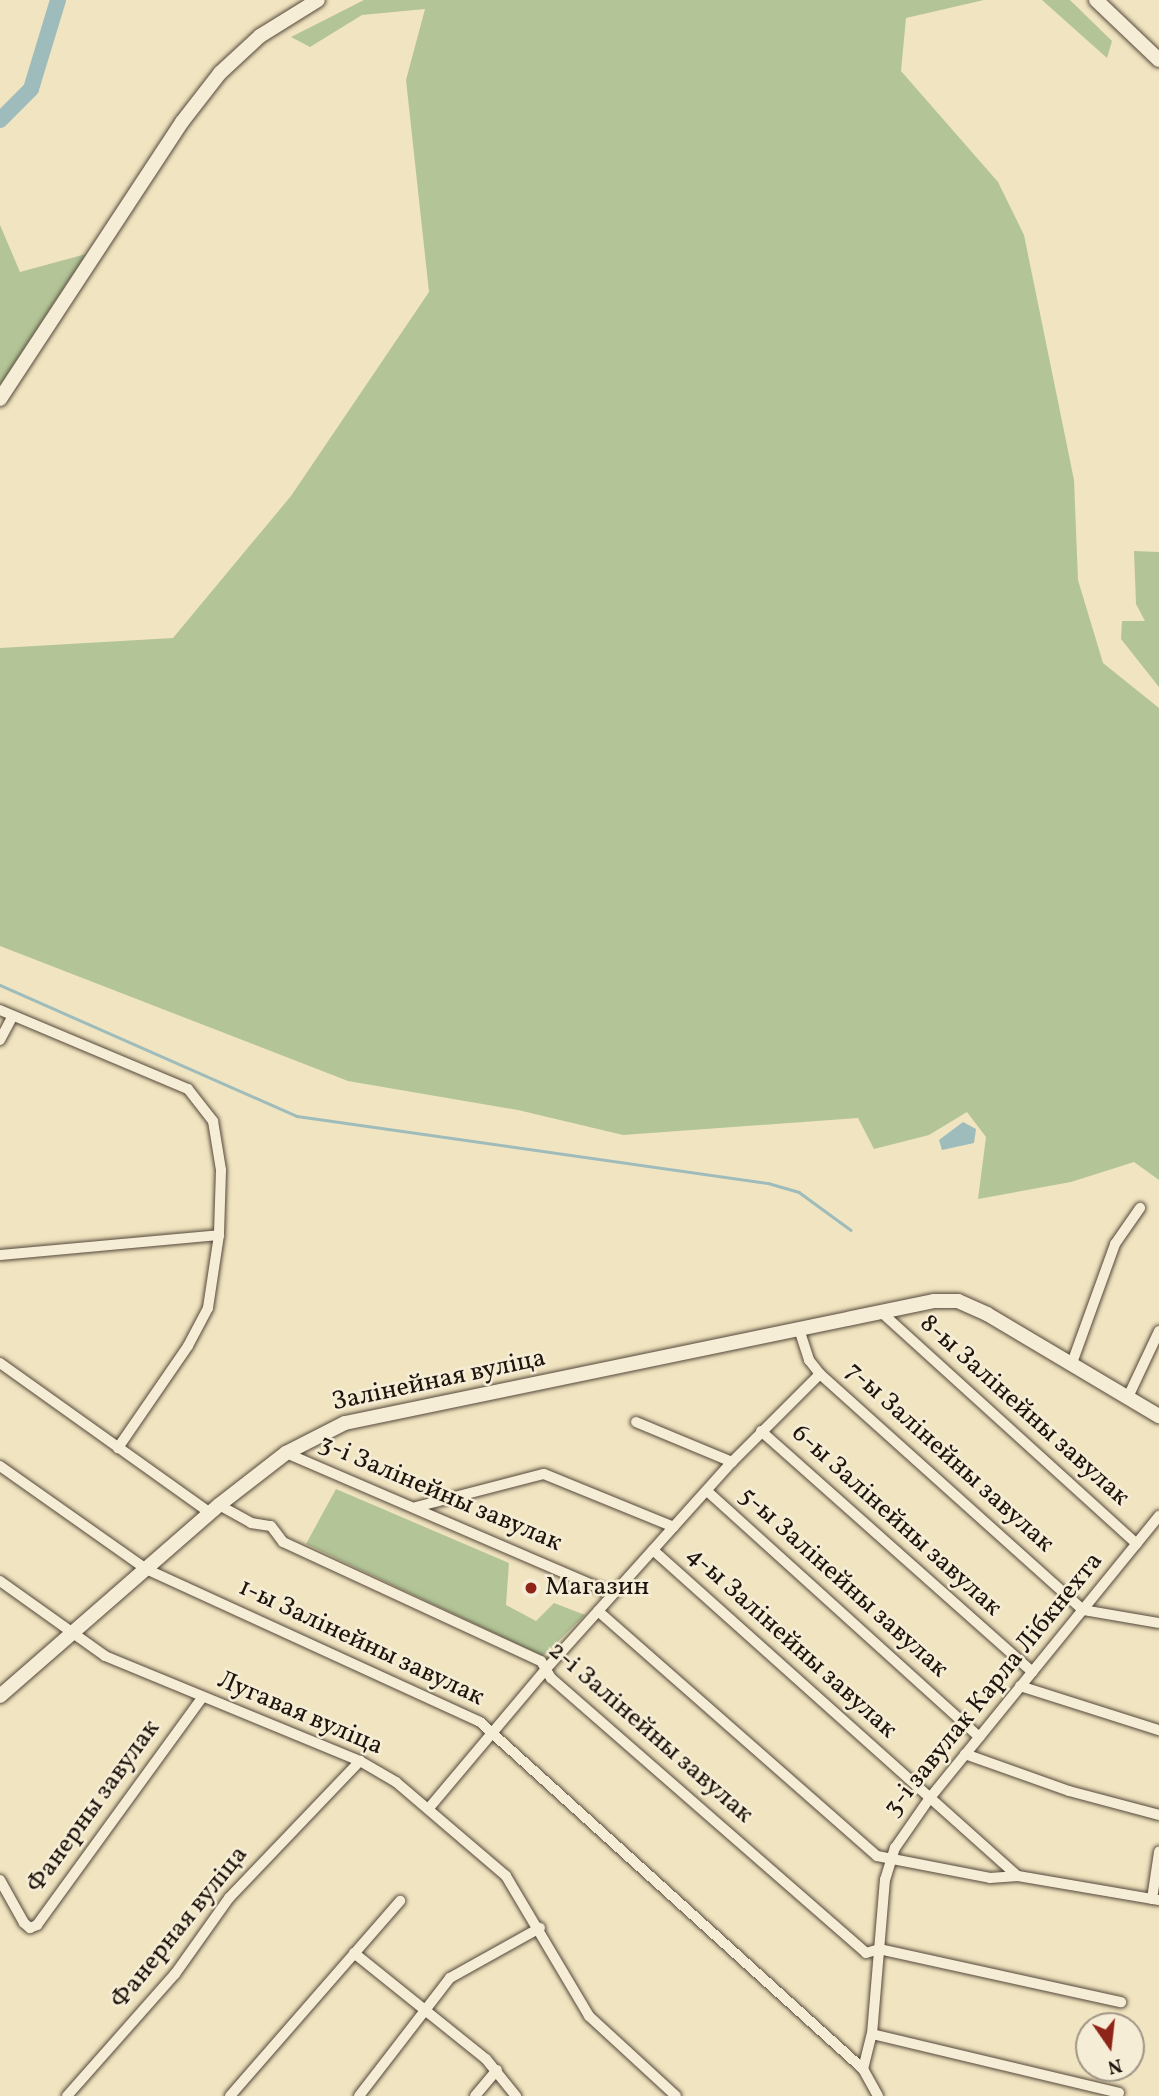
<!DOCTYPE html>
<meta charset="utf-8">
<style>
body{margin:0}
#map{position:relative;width:1159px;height:2096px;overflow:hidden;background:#f1e4c0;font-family:Vollkorn,serif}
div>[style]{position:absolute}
.green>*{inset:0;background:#b3c597}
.water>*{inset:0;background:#9ebcbb}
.stream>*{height:2.5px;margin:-1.25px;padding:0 1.25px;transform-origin:1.25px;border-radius:1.25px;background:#9ebcbb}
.river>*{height:16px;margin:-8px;padding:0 8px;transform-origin:8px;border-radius:8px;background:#9ebcbb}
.roads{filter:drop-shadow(0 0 2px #54483a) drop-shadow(0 0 2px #54483a)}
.street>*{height:10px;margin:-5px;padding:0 5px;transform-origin:5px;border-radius:5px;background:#f6edd6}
.secondary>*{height:14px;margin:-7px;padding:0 7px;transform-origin:7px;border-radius:7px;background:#f6edd6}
.dots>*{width:19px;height:19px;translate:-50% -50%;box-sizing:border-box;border:4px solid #f6edd6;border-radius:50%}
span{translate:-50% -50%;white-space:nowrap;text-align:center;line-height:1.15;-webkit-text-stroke:5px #f6edd6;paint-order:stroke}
.street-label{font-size:26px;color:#1f140d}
.poi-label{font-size:26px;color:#1f140d}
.left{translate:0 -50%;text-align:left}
.north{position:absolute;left:1075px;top:2012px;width:70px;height:70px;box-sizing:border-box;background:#f6edd6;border:2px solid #a09686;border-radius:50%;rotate:166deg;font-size:19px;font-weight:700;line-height:28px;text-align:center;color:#1f140d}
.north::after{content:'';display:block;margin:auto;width:24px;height:32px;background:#8f2418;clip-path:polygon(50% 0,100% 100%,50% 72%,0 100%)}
</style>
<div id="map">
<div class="green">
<div style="clip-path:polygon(364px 0,984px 0,906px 18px,901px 71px,998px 182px,1024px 235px,1074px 480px,1078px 580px,1103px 663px,1159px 708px,1159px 1180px,1134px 1162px,1071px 1182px,978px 1199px,986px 1137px,967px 1112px,929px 1135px,874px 1149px,858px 1118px,623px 1135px,518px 1110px,348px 1081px,0 946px,0 648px,173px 638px,291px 496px,429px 292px,406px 80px,425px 9px,362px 15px,310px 47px,291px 37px)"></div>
<div style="clip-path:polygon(1042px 0,1070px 0,1112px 41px,1107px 58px)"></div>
<div style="clip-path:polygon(0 225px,20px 272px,86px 254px,0 385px)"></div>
<div style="clip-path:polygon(1134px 551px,1159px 552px,1159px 687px,1121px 639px,1122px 621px,1145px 621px,1136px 604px)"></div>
<div style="clip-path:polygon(336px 1489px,509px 1563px,506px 1605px,536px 1621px,554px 1603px,585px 1615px,543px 1656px,306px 1544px)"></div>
</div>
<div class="water">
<div style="clip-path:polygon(963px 1122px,976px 1129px,974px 1143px,942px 1150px,939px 1140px)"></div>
</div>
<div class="stream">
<div style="left:0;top:985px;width:325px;rotate:23.8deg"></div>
<div style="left:297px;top:1116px;width:476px;rotate:8.1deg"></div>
<div style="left:768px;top:1183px;width:32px;rotate:16deg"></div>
<div style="left:799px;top:1192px;width:64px;rotate:36.2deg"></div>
</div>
<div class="river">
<div style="left:0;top:120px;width:44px;rotate:-45deg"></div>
<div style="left:31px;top:89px;width:93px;rotate:-73.1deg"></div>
</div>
<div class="roads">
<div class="street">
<div style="left:0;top:1010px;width:204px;rotate:22.8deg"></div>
<div style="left:188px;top:1089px;width:41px;rotate:52deg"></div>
<div style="left:213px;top:1121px;width:50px;rotate:80.7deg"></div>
<div style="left:221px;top:1170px;width:65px;rotate:91.8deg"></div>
<div style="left:219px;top:1235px;width:74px;rotate:98.6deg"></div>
<div style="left:208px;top:1308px;width:43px;rotate:117.8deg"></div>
<div style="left:188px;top:1346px;width:124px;rotate:124.5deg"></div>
<div style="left:0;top:1040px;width:27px;rotate:-62deg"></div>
<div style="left:0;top:1255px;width:220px;rotate:-5.2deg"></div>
<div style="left:881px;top:1312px;width:345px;rotate:42.2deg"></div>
<div style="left:799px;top:1329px;width:33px;rotate:72deg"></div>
<div style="left:809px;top:1360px;width:18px;rotate:52deg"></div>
<div style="left:820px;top:1374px;width:353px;rotate:41.9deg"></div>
<div style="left:1083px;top:1610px;width:77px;rotate:9.7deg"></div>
<div style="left:0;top:1363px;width:258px;rotate:35.5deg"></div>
<div style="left:1072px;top:1363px;width:127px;rotate:-70.1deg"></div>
<div style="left:1115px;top:1244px;width:44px;rotate:-55.2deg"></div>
<div style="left:1128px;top:1397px;width:73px;rotate:-64.8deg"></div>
<div style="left:636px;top:1422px;width:104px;rotate:22.6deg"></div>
<div style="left:761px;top:1431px;width:363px;rotate:41.6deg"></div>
<div style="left:286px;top:1453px;width:356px;rotate:23.3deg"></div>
<div style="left:0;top:1466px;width:179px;rotate:35.2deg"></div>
<div style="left:146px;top:1569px;width:367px;rotate:24.6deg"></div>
<div style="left:480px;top:1722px;width:517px;rotate:42.18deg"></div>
<div style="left:707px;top:1491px;width:367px;rotate:42.1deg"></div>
<div style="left:219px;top:1505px;width:37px;rotate:29deg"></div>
<div style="left:251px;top:1523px;width:20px;rotate:9deg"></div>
<div style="left:271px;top:1526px;width:20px;rotate:53deg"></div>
<div style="left:283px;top:1542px;width:284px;rotate:24.8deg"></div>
<div style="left:541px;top:1661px;width:20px;rotate:60deg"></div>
<div style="left:551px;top:1678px;width:418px;rotate:41.1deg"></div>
<div style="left:866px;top:1953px;width:14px;rotate:-17deg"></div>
<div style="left:879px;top:1949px;width:248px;rotate:12.4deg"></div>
<div style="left:416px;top:1507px;width:132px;rotate:-14.5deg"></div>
<div style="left:544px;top:1474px;width:140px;rotate:22.2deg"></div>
<div style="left:653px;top:1550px;width:489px;rotate:41.8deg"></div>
<div style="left:1018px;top:1876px;width:143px;rotate:9.7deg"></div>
<div style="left:0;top:1581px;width:129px;rotate:35.5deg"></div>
<div style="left:105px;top:1656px;width:276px;rotate:22.4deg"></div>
<div style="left:360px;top:1761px;width:42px;rotate:30.3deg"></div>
<div style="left:396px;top:1782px;width:145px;rotate:40.5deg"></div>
<div style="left:506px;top:1876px;width:163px;rotate:59.3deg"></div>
<div style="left:589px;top:2016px;width:118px;rotate:42.6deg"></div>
<div style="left:598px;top:1611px;width:371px;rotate:41.3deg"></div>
<div style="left:877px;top:1856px;width:115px;rotate:11deg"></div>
<div style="left:990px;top:1878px;width:28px;rotate:-4deg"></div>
<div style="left:1020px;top:1686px;width:146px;rotate:17.6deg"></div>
<div style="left:965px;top:1754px;width:110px;rotate:19.6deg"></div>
<div style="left:1069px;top:1791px;width:93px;rotate:14.9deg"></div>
<div style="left:429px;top:1808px;width:182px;rotate:-49.9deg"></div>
<div style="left:546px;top:1669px;width:278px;rotate:-48.1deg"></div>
<div style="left:732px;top:1462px;width:124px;rotate:-45deg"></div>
<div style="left:0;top:1880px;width:49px;rotate:60.8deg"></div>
<div style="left:24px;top:1923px;width:8px;rotate:40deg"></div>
<div style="left:30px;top:1928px;width:8px;rotate:-23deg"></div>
<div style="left:37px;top:1925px;width:281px;rotate:-54deg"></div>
<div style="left:1152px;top:1899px;width:48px;rotate:-81.5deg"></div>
<div style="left:354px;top:1953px;width:169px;rotate:38.8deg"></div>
<div style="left:486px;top:2059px;width:48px;rotate:51deg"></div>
<div style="left:872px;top:2034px;width:254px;rotate:13.4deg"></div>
<div style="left:67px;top:2096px;width:163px;rotate:-48.5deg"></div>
<div style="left:175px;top:1974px;width:93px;rotate:-54.6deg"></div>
<div style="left:229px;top:1898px;width:190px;rotate:-46.3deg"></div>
<div style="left:230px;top:2096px;width:259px;rotate:-48.9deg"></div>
<div style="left:359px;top:2096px;width:149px;rotate:-52.4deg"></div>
<div style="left:450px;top:1978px;width:103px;rotate:-29.1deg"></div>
<div style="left:475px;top:2096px;width:34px;rotate:-50deg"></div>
<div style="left:878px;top:2096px;width:31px;rotate:-119deg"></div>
<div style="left:863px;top:2069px;width:36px;rotate:-76deg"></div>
<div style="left:872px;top:2034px;width:155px;rotate:-85.2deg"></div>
<div style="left:885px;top:1880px;width:34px;rotate:-73deg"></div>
<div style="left:895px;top:1848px;width:60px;rotate:-55.2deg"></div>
<div style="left:929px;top:1799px;width:365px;rotate:-50.9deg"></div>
</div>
<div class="secondary">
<div style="left:1096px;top:0;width:87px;rotate:43.6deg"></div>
<div style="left:0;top:399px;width:331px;rotate:-56.7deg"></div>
<div style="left:182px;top:122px;width:62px;rotate:-52.2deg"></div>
<div style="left:220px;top:73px;width:54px;rotate:-42.8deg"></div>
<div style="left:260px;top:36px;width:68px;rotate:-31.8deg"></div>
<div style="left:0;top:1696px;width:291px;rotate:-41.1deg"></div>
<div style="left:219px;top:1505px;width:85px;rotate:-37.8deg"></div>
<div style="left:286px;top:1453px;width:66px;rotate:-27deg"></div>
<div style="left:345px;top:1423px;width:602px;rotate:-11.7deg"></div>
<div style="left:934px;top:1301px;width:24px"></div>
<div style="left:958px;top:1301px;width:32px;rotate:24deg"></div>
<div style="left:987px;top:1314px;width:200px;rotate:30.7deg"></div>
</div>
</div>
<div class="dots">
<div style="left:531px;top:1588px;background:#8f2418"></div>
</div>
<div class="street-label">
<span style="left:439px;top:1381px;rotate:-12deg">Залінейная вуліца</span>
<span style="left:1024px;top:1411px;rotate:42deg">8-ы Залінейны завулак</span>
<span style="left:949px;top:1458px;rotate:42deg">7-ы Залінейны завулак</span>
<span style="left:440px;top:1494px;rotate:23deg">3-і Залінейны завулак</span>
<span style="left:896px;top:1521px;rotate:42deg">6-ы Залінейны завулак</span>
<span style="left:843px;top:1583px;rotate:42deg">5-ы Залінейны завулак</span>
<span style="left:361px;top:1643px;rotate:25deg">1-ы Залінейны завулак</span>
<span style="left:791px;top:1643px;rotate:42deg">4-ы Залінейны завулак</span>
<span style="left:994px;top:1685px;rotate:-51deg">3-і завулак Карла Лібкнехта</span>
<span style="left:300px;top:1714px;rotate:23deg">Лугавая вуліца</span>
<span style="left:650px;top:1733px;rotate:41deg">2-і Залінейны завулак</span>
<span style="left:94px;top:1807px;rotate:-54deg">Фанерны завулак</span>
<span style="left:180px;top:1928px;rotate:-51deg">Фанерная вуліца</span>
</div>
<div class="poi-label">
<span class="left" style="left:545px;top:1588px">Магазин</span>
</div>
<div class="north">N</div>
</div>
